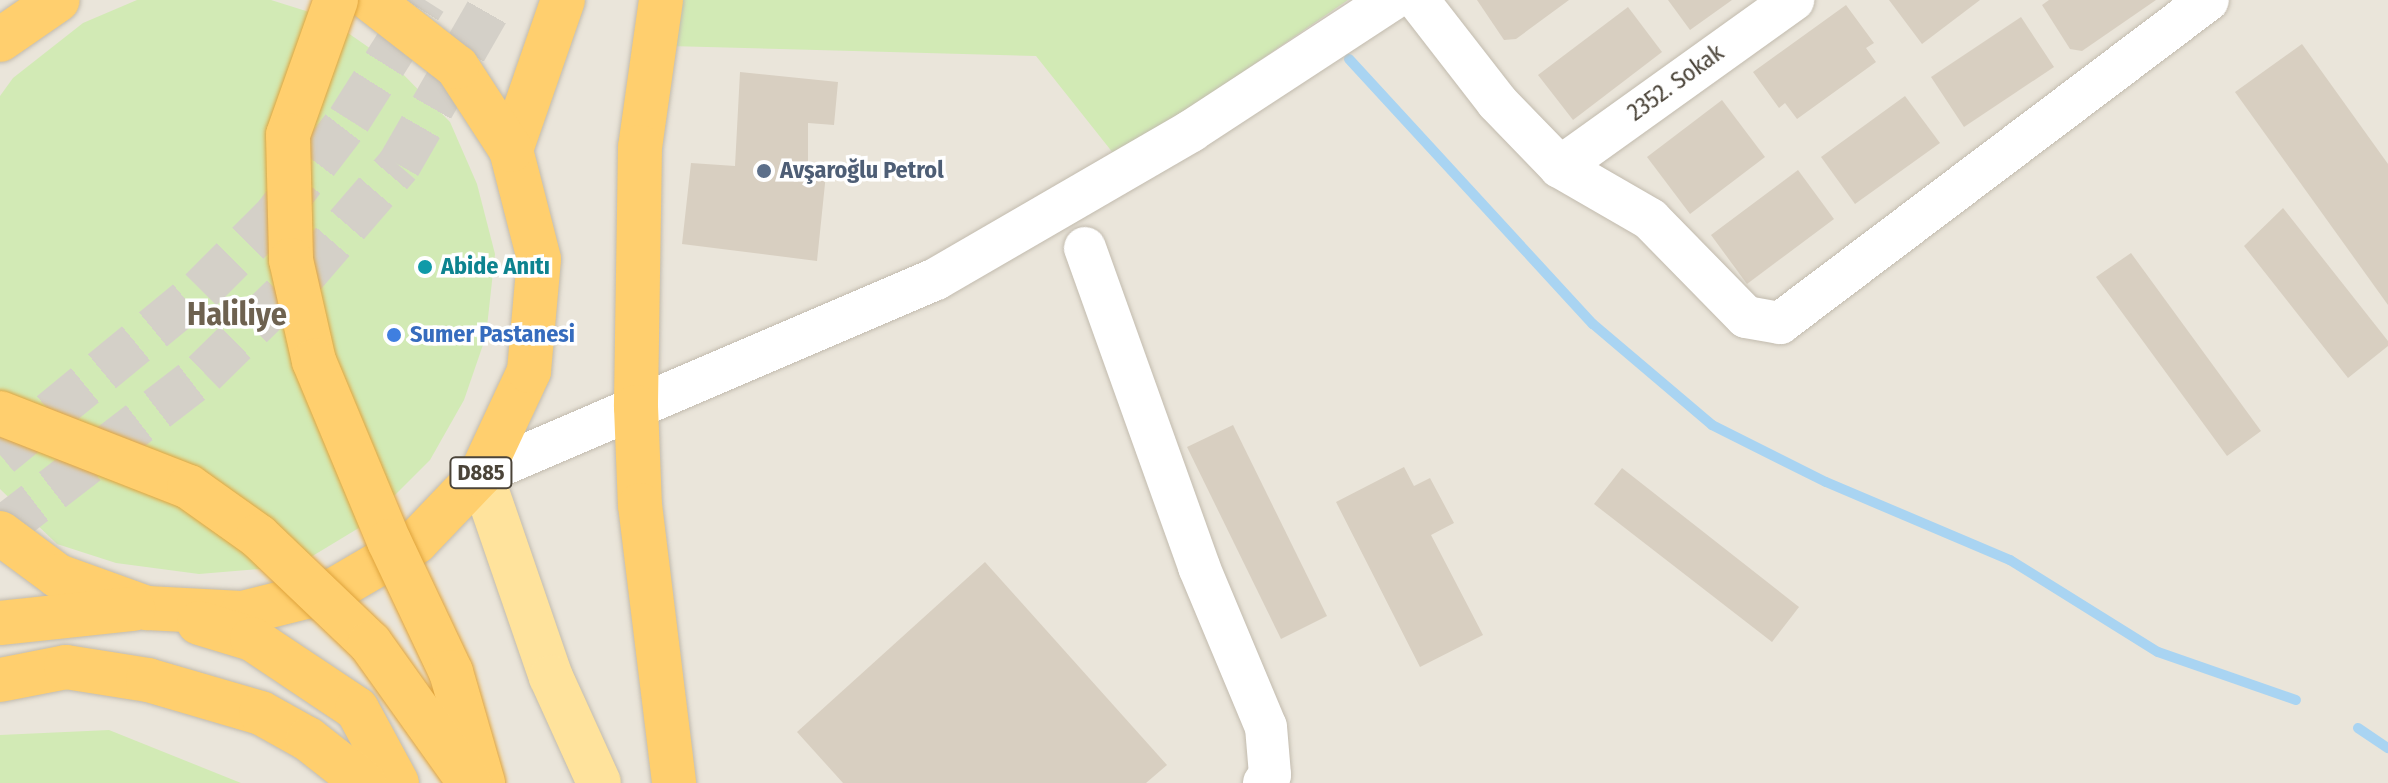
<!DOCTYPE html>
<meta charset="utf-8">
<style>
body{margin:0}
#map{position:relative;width:2388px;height:783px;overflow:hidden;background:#f6f3ec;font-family:"Fira Sans Condensed",sans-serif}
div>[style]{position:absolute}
.residential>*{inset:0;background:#eae5da}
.green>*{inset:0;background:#d2eab5}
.stream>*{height:10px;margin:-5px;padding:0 5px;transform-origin:5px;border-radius:5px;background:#a9d4f2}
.building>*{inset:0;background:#d8cfc1}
.highway-tunnel>*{height:44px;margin-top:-22px;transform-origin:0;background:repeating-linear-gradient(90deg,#d4d0c8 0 44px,transparent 0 66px)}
.roads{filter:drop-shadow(0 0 2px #c2bbae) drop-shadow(0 0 2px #c2bbae)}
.minor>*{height:42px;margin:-21px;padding:0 21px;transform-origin:21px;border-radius:21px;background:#fff}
.major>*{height:44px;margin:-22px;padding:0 22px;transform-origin:22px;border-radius:22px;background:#ffe39c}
.highway>*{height:44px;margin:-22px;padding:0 22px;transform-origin:22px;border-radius:22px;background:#ffcf6e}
.bridges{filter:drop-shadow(0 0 2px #e0a43c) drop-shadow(0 0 2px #e0a43c)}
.highway-bridge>*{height:44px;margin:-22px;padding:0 22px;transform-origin:22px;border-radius:22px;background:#ffcf6e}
.dots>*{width:22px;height:22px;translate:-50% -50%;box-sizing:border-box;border:4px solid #fff;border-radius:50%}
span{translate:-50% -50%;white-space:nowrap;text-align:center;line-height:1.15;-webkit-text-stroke:7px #fff;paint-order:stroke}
.shield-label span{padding:2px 6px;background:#fff;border:2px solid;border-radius:6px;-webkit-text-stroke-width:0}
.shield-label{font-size:22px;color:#4b4439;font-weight:700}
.street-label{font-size:24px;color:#4b4439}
.service-label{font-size:24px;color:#4e5e75;font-weight:700}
.left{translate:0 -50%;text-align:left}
.culture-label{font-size:24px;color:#0d838f;font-weight:700}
.shop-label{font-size:24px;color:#366cbe;font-weight:700}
.district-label{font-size:32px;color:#6e6250;font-weight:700}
</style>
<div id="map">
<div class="residential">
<div style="clip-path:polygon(0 0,2388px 0,2388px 783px,0 783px)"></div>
</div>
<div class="green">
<div style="clip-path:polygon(137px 0,271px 0,325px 17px,394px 65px,450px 122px,477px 184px,495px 254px,486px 336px,464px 400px,430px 460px,367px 523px,296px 566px,199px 574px,116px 563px,57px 544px,0 489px,0 96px,13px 78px,83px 23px)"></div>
<div style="clip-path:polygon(681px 0,1348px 0,1117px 158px,1036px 56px,669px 46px)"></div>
<div style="clip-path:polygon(109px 730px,241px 783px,0 783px,0 735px)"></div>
</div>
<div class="stream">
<div style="left:1349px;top:59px;width:360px;rotate:47.4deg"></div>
<div style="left:1593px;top:324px;width:156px;rotate:40.3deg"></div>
<div style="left:1712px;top:425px;width:127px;rotate:26.6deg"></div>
<div style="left:1826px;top:482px;width:200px;rotate:23deg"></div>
<div style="left:2010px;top:560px;width:174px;rotate:31.9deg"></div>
<div style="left:2158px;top:652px;width:146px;rotate:19.2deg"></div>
<div style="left:2358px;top:728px;width:36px;rotate:34deg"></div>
</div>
<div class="building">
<div style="clip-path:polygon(1477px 0,1569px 0,1516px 39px,1504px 40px)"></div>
<div style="clip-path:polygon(1668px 0,1732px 0,1690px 30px)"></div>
<div style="clip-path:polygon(1889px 0,1980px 0,1922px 44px)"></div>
<div style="clip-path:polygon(2049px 0,2156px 0,2082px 51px,2070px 49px,2042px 5px)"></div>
<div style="clip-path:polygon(1846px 5px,1874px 43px,1866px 48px,1876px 62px,1797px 119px,1785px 103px,1779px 108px,1753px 72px)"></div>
<div style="clip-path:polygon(1628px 7px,1662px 52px,1573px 120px,1538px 75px)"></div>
<div style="clip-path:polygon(2021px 17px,2054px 67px,1964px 127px,1931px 77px)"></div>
<div style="clip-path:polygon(2302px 44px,2388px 164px,2388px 305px,2235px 92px)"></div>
<div style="clip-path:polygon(740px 72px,838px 82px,834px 125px,808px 123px,808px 172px,826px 174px,817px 261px,682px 244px,691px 163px,735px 166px)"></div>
<div style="clip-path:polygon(1905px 96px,1940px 143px,1855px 204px,1821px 157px)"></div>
<div style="clip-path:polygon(1722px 100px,1765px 157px,1690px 214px,1647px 157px)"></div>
<div style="clip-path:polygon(1798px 170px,1834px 219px,1747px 284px,1711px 235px)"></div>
<div style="clip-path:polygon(2283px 208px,2388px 341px,2388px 346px,2348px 378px,2244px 246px)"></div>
<div style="clip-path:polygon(2131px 253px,2261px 431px,2227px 456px,2096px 277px)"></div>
<div style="clip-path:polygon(1233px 425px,1327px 616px,1281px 639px,1187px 447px)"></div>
<div style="clip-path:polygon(1404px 467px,1414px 486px,1430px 478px,1454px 523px,1431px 535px,1483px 635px,1420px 667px,1336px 502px)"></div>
<div style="clip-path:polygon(1622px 468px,1799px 607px,1772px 642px,1594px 504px)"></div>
<div style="clip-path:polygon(985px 562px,1167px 765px,1146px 783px,843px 783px,797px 732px)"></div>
</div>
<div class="highway-tunnel">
<div style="left:0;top:455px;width:260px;rotate:-39.4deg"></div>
<div style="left:201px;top:290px;width:106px;rotate:-45deg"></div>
<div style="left:276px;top:215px;width:120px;rotate:-52.5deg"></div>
<div style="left:349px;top:120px;width:142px;rotate:-57.7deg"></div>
<div style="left:0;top:530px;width:257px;rotate:-37.6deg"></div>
<div style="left:204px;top:373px;width:140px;rotate:-44.4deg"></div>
<div style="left:304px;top:275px;width:145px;rotate:-49.2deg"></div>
<div style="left:399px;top:165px;width:190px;rotate:-60.1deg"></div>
</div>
<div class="roads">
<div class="minor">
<div style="left:1418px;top:0;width:129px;rotate:52.2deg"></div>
<div style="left:1497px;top:102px;width:91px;rotate:45.9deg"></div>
<div style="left:1560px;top:167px;width:104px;rotate:30deg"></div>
<div style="left:1650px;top:219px;width:137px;rotate:45.6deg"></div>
<div style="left:1746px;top:317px;width:35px;rotate:10deg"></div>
<div style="left:1780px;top:323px;width:536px;rotate:-37.04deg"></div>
<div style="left:1560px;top:167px;width:287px;rotate:-35.6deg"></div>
<div style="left:1085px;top:248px;width:339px;rotate:70.3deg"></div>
<div style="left:1199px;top:567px;width:173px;rotate:67.3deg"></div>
<div style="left:1266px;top:727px;width:48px;rotate:85.2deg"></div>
<div style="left:1270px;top:775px;width:10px;rotate:127deg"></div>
<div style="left:481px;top:474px;width:495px;rotate:-23.2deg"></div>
<div style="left:936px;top:279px;width:295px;rotate:-30.1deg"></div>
<div style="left:1191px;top:131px;width:239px;rotate:-33.2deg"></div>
</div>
<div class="major">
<div style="left:481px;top:474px;width:215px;rotate:71deg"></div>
<div style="left:551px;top:677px;width:116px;rotate:65.6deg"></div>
</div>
<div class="highway">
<div style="left:661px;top:0;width:148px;rotate:98.1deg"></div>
<div style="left:640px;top:147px;width:260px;rotate:90.9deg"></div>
<div style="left:636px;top:407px;width:98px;rotate:87.7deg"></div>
<div style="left:640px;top:505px;width:280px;rotate:83deg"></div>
<div style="left:0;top:40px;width:70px;rotate:-34.6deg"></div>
<div style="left:511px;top:150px;width:159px;rotate:-70.9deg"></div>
<div style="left:0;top:533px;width:72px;rotate:36.6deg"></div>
<div style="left:58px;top:576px;width:95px;rotate:19.8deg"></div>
<div style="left:147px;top:608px;width:95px;rotate:3deg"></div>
<div style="left:242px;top:613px;width:95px;rotate:-14deg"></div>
<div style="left:334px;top:590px;width:95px;rotate:-30.3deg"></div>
<div style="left:416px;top:542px;width:94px;rotate:-46.3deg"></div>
<div style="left:481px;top:474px;width:114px;rotate:-65deg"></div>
<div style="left:529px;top:371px;width:112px;rotate:-84.9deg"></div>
<div style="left:539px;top:259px;width:113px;rotate:-104.4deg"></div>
<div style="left:511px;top:150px;width:99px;rotate:-123deg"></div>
<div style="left:457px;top:67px;width:109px;rotate:-142.1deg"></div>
<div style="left:0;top:623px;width:134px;rotate:-6deg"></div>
<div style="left:199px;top:623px;width:55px;rotate:16.8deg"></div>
<div style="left:252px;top:639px;width:126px;rotate:33.7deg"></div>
<div style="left:357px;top:709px;width:84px;rotate:61.6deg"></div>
<div style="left:0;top:680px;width:67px;rotate:-11.1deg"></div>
<div style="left:66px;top:667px;width:83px;rotate:9deg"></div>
<div style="left:148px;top:680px;width:118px;rotate:16.3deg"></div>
<div style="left:261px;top:713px;width:54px;rotate:29deg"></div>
<div style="left:308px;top:739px;width:71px;rotate:38.2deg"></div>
</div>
</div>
<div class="bridges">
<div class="highway-bridge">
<div style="left:336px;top:0;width:143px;rotate:109.6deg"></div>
<div style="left:288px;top:135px;width:125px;rotate:88.6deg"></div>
<div style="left:291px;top:260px;width:104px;rotate:77.2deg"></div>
<div style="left:314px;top:361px;width:195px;rotate:67.4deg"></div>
<div style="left:389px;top:541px;width:145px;rotate:64.7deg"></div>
<div style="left:451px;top:672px;width:116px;rotate:73.9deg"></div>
<div style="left:0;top:413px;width:203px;rotate:21.4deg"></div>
<div style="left:189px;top:487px;width:85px;rotate:35.4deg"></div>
<div style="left:258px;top:536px;width:155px;rotate:43.7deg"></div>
<div style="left:370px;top:643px;width:172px;rotate:54.5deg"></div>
</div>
</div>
<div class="dots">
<div style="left:764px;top:171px;background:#5c6f8a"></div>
<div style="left:425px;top:267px;background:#0f9aa8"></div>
<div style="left:394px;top:335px;background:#3f7fe0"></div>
</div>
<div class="shield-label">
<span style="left:481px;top:473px">D885</span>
</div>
<div class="street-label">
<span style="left:1676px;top:83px;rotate:-36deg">2352. Sokak</span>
</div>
<div class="service-label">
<span class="left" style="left:780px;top:171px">Avşaroğlu Petrol</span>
</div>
<div class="culture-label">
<span class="left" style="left:441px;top:267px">Abide Anıtı</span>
</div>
<div class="shop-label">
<span class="left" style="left:410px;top:335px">Sumer Pastanesi</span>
</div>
<div class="district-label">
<span style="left:237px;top:314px">Haliliye</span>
</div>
</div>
